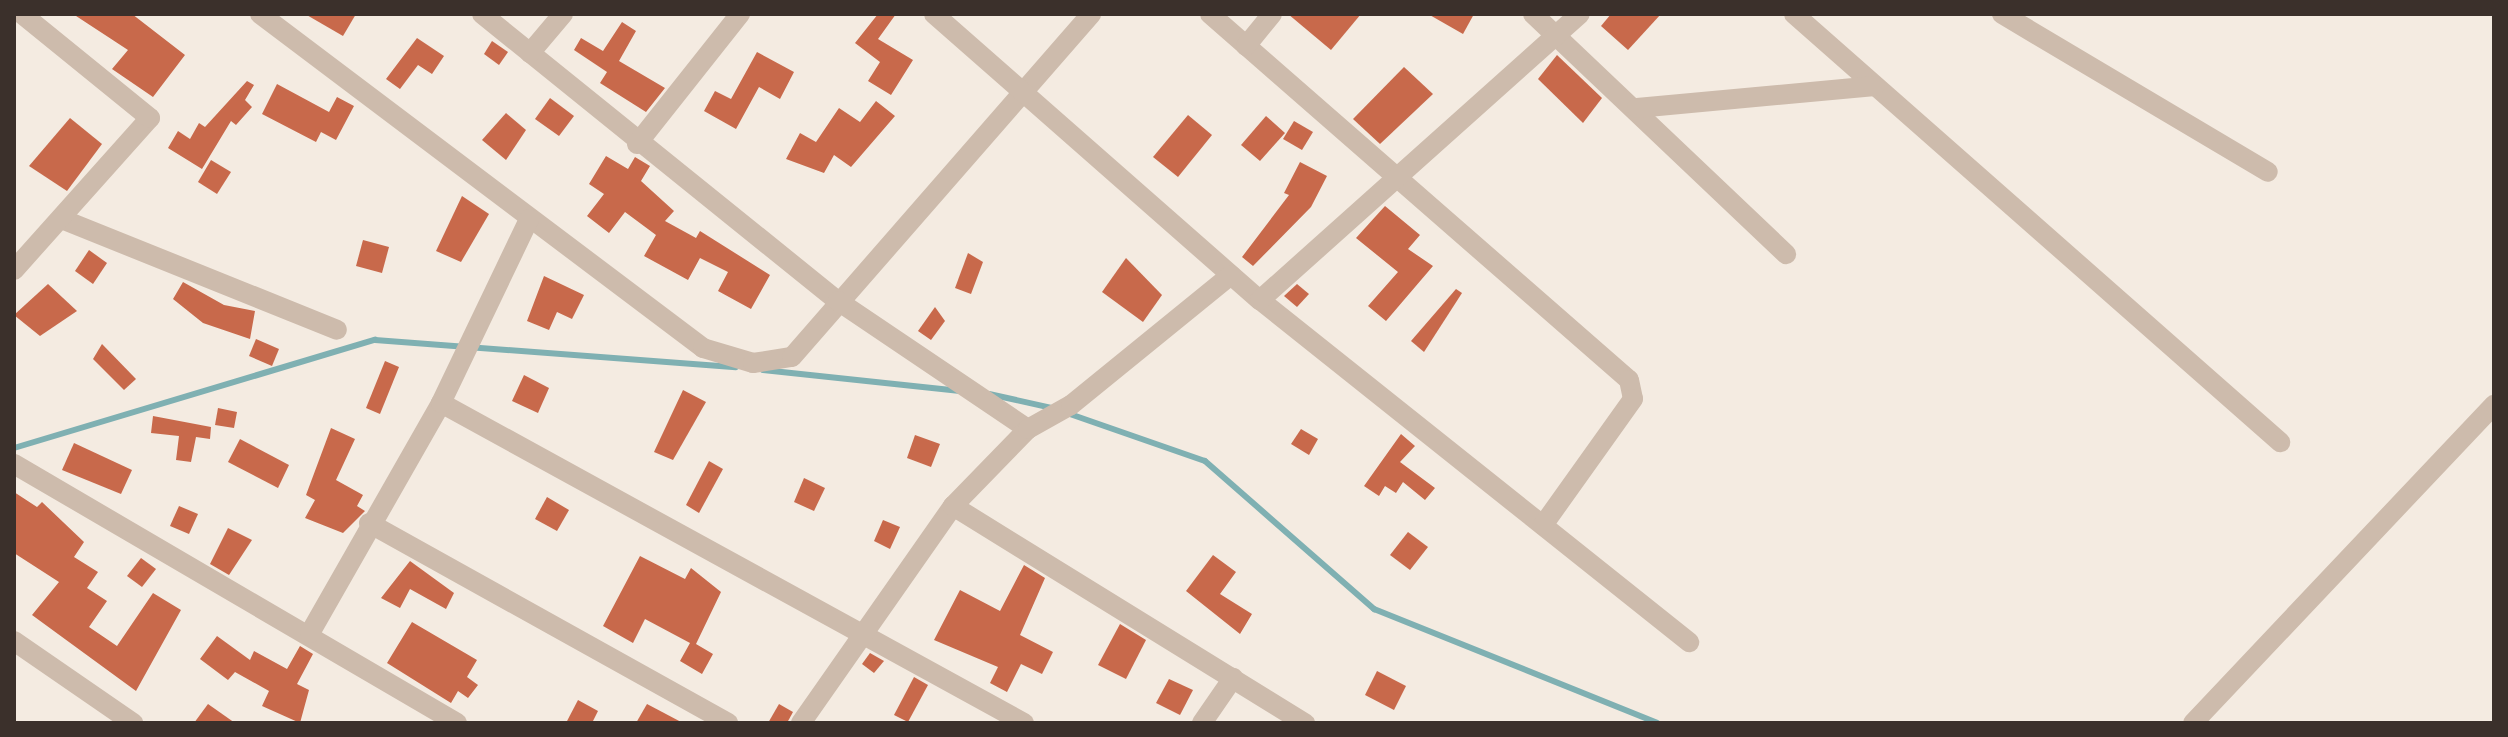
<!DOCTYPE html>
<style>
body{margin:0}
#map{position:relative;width:2508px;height:737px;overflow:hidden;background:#f4ebe1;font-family:Commissioner,sans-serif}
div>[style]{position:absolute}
.stream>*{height:6px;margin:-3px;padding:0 3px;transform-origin:3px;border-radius:3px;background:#7fb0b2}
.building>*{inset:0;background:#c8694b}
.minor>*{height:20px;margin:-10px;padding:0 10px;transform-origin:10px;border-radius:10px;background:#cdbbac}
span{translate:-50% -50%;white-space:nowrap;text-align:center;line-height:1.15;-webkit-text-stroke:8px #fbf5ee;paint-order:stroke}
.frame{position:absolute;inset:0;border:16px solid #3b302b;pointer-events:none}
</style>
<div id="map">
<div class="stream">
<div style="left:763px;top:370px;width:196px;rotate:6.1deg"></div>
<div style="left:989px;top:394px;width:65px;rotate:12.5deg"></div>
<div style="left:1067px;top:413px;width:146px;rotate:19.2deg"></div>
<div style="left:1205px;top:461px;width:225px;rotate:41.2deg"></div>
<div style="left:1374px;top:609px;width:305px;rotate:21.9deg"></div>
<div style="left:14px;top:448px;width:377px;rotate:-16.7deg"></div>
<div style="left:375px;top:340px;width:362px;rotate:4.3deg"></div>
</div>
<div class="building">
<div style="clip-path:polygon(73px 14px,132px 14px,185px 55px,153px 97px,112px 69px,128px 50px)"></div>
<div style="clip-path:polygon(305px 14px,356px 14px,343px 36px)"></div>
<div style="clip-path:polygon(878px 14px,896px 14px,878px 39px,913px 60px,891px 95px,868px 81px,880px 62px,855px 43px)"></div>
<div style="clip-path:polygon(1288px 14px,1361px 14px,1331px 50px)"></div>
<div style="clip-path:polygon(1428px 14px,1474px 14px,1463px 34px)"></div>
<div style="clip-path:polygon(1611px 14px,1661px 14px,1628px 50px,1601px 26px)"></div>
<div style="clip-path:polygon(622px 22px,636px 31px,619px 61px,665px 88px,646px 112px,600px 83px,607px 72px,574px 50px,581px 38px,603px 51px)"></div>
<div style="clip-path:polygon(417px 38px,444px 56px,432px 74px,418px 65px,400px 89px,386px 79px)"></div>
<div style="clip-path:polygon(492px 41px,508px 52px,499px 65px,484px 54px)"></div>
<div style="clip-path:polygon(757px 52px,794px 72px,780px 99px,759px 87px,736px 129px,704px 111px,715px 91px,731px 99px)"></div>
<div style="clip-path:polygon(1557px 55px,1602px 98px,1583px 123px,1538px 79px)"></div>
<div style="clip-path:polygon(1404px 67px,1433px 94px,1380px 144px,1353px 119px)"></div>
<div style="clip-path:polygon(247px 81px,254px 85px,245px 100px,252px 107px,236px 125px,231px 121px,202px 169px,168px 148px,178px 131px,190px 139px,199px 123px,205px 127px)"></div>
<div style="clip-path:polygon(277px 84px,329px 112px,337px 97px,354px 106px,336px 140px,321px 132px,316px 142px,262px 114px)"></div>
<div style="clip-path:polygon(550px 98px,574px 116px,559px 136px,535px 119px)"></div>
<div style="clip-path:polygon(876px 101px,895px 116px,851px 167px,834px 155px,824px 173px,786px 159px,800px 133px,816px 142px,839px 108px,860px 122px)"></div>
<div style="clip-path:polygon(506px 113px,526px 130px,506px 160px,482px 140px)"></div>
<div style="clip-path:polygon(1188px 115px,1212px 135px,1178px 177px,1153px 157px)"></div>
<div style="clip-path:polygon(1266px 116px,1285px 133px,1260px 161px,1241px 145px)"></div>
<div style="clip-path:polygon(70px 118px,102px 144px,67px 191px,29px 166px)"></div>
<div style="clip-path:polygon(1294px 121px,1313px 132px,1302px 150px,1283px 139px)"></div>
<div style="clip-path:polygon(606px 156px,628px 169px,635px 157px,650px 166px,641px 181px,674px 211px,665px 221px,696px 238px,700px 231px,770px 275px,751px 309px,718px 291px,728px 272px,700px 258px,688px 280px,644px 256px,656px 235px,625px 212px,609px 233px,587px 216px,604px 194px,589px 184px)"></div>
<div style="clip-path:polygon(211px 160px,231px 172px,217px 194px,198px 182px)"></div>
<div style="clip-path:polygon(1300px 162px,1327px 176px,1311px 207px,1253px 266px,1242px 257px,1289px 195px,1284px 193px)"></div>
<div style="clip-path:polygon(462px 196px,489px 214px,461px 262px,436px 251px)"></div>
<div style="clip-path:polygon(1385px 206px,1420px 235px,1408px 249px,1433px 266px,1386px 321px,1368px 306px,1398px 272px,1356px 238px)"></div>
<div style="clip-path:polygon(363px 240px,389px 247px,382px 273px,356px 266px)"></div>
<div style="clip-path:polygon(89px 250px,107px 263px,93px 284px,75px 271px)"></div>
<div style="clip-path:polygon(968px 253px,983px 262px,971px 294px,955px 288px)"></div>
<div style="clip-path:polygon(1126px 258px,1162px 295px,1143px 322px,1102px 292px)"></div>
<div style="clip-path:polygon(544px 276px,584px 295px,572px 319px,557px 312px,549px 330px,527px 321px)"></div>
<div style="clip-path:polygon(183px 282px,224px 305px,255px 311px,250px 339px,203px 323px,173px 299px)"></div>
<div style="clip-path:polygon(48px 284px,77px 311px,40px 336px,14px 315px)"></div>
<div style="clip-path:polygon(1297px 284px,1309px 294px,1297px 307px,1284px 296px)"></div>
<div style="clip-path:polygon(1456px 289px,1462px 293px,1424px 352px,1411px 341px)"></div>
<div style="clip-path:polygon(935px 307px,945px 321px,931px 340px,918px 331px)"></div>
<div style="clip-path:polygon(256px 339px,279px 349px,272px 366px,249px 356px)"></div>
<div style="clip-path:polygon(102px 344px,136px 379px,124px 390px,93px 359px)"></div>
<div style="clip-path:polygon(385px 361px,399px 367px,380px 414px,366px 408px)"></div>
<div style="clip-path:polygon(524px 375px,549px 388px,538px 413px,512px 401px)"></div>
<div style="clip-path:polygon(683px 390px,706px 402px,673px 460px,654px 452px)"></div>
<div style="clip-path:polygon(218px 408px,237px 412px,234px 428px,215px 425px)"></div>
<div style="clip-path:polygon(153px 416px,211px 427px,210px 439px,196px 437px,191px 462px,176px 460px,179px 436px,151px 433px)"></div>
<div style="clip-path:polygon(331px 428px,355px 439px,336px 480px,363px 495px,357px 506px,365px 511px,343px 533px,305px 518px,315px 500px,306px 495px)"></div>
<div style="clip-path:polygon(1301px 429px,1318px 439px,1309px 455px,1291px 444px)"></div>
<div style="clip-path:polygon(1401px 434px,1415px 446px,1400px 462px,1435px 488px,1425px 500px,1403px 482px,1396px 493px,1385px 486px,1379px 496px,1364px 486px)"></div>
<div style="clip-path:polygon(915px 435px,940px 444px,931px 467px,907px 458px)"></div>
<div style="clip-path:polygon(240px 439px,289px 465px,278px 488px,228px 462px)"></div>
<div style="clip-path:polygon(74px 443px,132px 470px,121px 494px,62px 470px)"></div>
<div style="clip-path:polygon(709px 461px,723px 469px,699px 513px,686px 505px)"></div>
<div style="clip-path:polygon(804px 478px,825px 488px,814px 511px,794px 502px)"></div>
<div style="clip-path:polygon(14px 492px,37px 507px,42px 502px,84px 542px,74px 557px,98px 572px,87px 588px,107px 601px,89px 627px,117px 646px,153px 593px,181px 610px,136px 691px,32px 615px,59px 582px,14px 553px)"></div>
<div style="clip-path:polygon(547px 497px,569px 510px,557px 531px,535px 519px)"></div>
<div style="clip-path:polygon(179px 506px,198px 514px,189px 534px,170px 526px)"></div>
<div style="clip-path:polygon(883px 520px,900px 527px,890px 549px,874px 541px)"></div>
<div style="clip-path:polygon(228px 528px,252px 540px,229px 575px,210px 564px)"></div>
<div style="clip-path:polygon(1408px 532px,1428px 547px,1410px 570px,1390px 555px)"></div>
<div style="clip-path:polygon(1213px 555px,1236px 572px,1220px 594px,1252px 614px,1240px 634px,1186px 591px)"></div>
<div style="clip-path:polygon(640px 556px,685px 579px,691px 568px,721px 592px,696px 644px,713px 654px,702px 674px,680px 661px,690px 643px,645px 619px,633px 643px,603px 626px)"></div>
<div style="clip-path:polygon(141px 558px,156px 569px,142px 587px,127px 576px)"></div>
<div style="clip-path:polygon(410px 561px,454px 593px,446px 609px,410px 589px,400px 608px,381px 598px)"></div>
<div style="clip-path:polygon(1024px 565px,1045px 578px,1020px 635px,1053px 652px,1042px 674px,1021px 664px,1007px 692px,990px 683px,998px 667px,934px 640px,960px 590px,1000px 611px)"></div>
<div style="clip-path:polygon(412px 622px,477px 660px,467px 677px,478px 685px,468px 698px,458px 691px,451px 703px,387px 663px)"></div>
<div style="clip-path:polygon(1120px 624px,1146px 640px,1126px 679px,1098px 665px)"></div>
<div style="clip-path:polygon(217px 636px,250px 660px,254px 651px,287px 669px,300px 646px,313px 654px,297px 684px,309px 690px,300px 723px,262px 706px,269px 691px,235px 672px,228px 680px,200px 659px)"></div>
<div style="clip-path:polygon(870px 653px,884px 661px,874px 673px,862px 664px)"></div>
<div style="clip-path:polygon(1377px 671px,1406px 686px,1394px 710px,1365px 695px)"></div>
<div style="clip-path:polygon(914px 677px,928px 685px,908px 722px,894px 715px)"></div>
<div style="clip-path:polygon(1169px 679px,1193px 690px,1180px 715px,1156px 703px)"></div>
<div style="clip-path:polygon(578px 700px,598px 711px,592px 723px,566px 723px)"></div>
<div style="clip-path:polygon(208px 704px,235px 723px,194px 723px)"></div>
<div style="clip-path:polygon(647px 704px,683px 723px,636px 723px)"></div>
<div style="clip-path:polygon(779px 704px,793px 712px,787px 723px,768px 723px)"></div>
</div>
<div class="minor">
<div style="left:260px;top:14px;width:555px;rotate:37.01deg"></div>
<div style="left:703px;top:348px;width:52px;rotate:16.7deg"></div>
<div style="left:753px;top:363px;width:39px;rotate:-9deg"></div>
<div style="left:792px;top:357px;width:455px;rotate:-48.9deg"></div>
<div style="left:482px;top:14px;width:457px;rotate:38.9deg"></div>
<div style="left:838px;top:301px;width:229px;rotate:34deg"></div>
<div style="left:934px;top:14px;width:434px;rotate:41.3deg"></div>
<div style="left:1260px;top:300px;width:549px;rotate:38.56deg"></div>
<div style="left:1210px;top:14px;width:556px;rotate:41.14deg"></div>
<div style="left:1629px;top:380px;width:19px;rotate:78deg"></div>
<div style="left:1633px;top:399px;width:155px;rotate:125.5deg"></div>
<div style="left:1533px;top:14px;width:349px;rotate:43.5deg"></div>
<div style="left:1794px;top:14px;width:648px;rotate:41.37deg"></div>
<div style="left:2002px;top:14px;width:309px;rotate:30.7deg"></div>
<div style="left:1246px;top:46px;width:41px;rotate:-50.9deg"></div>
<div style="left:530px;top:53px;width:51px;rotate:-49.8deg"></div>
<div style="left:1637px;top:108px;width:239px;rotate:-5.3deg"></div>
<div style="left:637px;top:144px;width:166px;rotate:-51.6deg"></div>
<div style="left:64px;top:220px;width:294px;rotate:21.9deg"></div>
<div style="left:14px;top:270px;width:204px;rotate:-48.2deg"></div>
<div style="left:150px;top:118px;width:165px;rotate:-140.9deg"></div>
<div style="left:1260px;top:300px;width:429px;rotate:-41.8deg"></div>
<div style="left:441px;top:403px;width:665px;rotate:28.76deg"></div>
<div style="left:14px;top:464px;width:513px;rotate:30.31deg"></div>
<div style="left:953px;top:506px;width:414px;rotate:31.7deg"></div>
<div style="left:369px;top:523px;width:411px;rotate:29.1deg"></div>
<div style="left:310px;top:633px;width:265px;rotate:-60.3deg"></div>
<div style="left:441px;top:403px;width:204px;rotate:-64.4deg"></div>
<div style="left:14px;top:641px;width:145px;rotate:34.6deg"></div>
<div style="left:801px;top:723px;width:265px;rotate:-55deg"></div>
<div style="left:953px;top:506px;width:107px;rotate:-45.8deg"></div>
<div style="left:1028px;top:429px;width:49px;rotate:-29.2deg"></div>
<div style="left:1071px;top:405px;width:206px;rotate:-39.1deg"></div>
<div style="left:1202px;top:723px;width:55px;rotate:-55.4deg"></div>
<div style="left:2193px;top:723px;width:438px;rotate:-46.6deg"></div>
</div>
<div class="frame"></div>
</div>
